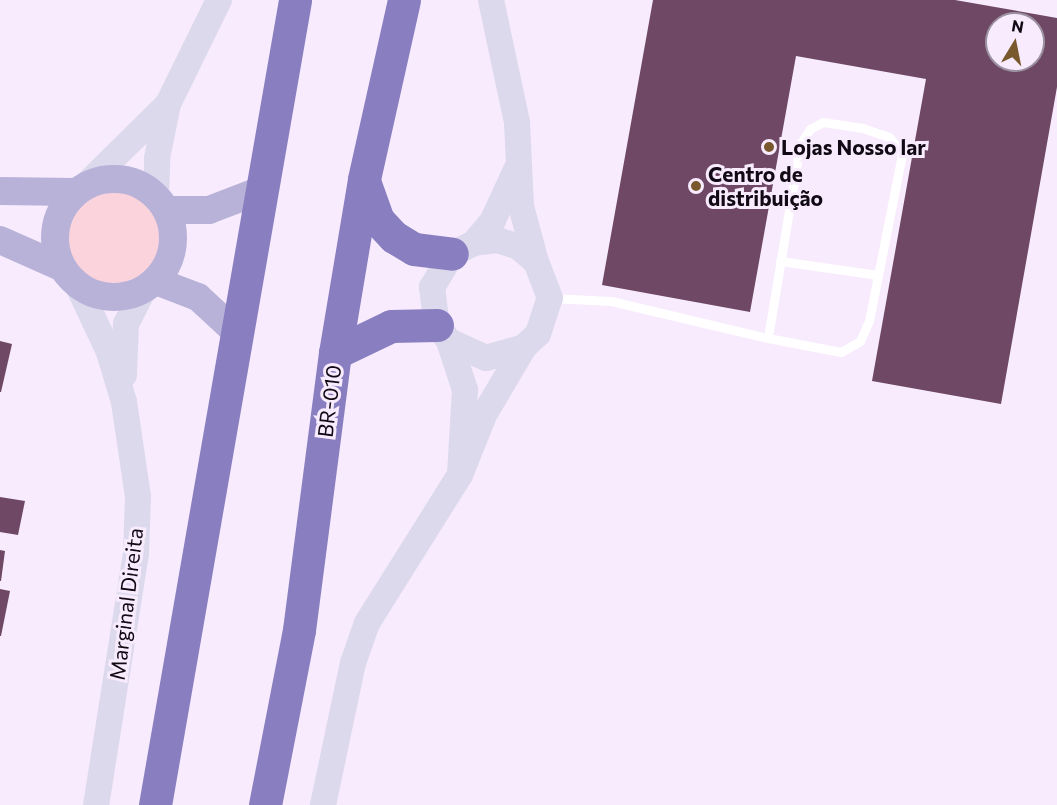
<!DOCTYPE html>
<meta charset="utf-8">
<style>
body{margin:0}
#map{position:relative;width:1057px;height:805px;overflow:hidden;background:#f7ebfd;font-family:Commissioner,sans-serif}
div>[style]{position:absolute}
.green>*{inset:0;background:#fad3dd}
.round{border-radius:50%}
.building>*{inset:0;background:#6e4864}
.lane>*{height:9px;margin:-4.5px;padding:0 4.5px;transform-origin:4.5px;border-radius:4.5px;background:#fff}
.secondary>*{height:26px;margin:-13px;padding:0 13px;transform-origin:13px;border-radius:13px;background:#dcd9ec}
.primary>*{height:28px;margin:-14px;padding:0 14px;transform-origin:14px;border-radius:14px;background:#b8b2d9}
.primary>.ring{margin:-14px;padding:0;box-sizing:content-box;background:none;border:28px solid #b8b2d9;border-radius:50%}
.highway>*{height:33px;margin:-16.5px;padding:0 16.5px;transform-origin:16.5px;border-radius:16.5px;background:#897fc0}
.dots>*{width:16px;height:16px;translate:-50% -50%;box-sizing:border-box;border:3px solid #f7ebfd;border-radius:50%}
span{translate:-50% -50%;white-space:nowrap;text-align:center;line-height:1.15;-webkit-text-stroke:6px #f7ebfd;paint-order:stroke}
.poi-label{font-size:21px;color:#110a14;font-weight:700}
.left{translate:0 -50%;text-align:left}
.street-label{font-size:21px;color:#110a14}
.north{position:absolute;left:985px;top:12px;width:60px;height:60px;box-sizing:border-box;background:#f7ebfd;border:2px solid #9b91a0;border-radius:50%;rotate:10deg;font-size:16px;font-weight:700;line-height:24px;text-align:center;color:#110a14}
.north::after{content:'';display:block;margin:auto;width:21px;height:27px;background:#79582e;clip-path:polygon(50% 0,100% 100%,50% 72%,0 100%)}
</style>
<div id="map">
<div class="green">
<div class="round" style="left:68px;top:191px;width:94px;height:94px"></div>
</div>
<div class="building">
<div style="clip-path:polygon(evenodd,653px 0,955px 0,1057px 18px,1057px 87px,1001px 404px,872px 381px,926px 79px,796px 56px,750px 312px,602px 285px,653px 0,997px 24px,1033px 24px,1033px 60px,997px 60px,997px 24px)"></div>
<div style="clip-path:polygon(0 341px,12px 344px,1px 392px,0 392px)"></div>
<div style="clip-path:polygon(0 497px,25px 501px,18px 535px,0 532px)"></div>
<div style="clip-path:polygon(0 550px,5px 551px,1px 581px,0 581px)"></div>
<div style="clip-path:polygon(0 589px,10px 591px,1px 636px,0 636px)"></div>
</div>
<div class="lane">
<div style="left:780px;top:261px;width:99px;rotate:8.1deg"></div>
<div style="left:551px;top:298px;width:60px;rotate:2.9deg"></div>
<div style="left:611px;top:301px;width:161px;rotate:13.3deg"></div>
<div style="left:768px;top:338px;width:74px;rotate:10.9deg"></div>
<div style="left:841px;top:352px;width:22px;rotate:-30deg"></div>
<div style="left:860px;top:341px;width:22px;rotate:-66deg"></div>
<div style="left:869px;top:321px;width:170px;rotate:-78.8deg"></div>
<div style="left:902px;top:154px;width:21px;rotate:-127deg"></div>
<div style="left:889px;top:137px;width:28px;rotate:-161deg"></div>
<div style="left:863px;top:128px;width:40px;rotate:-171.5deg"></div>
<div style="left:823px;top:122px;width:15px;rotate:152deg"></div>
<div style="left:810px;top:129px;width:18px;rotate:124deg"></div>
<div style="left:800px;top:144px;width:197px;rotate:99.4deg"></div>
</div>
<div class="secondary">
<div style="left:491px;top:0;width:125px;rotate:78deg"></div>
<div style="left:517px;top:122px;width:84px;rotate:87.3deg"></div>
<div style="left:521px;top:206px;width:58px;rotate:75deg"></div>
<div style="left:86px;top:185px;width:115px;rotate:-44.6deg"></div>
<div style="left:156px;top:196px;width:38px;rotate:-88deg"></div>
<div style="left:157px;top:158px;width:55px;rotate:-78.5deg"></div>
<div style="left:168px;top:104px;width:116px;rotate:-63.9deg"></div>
<div style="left:474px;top:243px;width:30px;rotate:-50deg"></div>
<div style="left:493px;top:220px;width:55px;rotate:-65.3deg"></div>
<div style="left:79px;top:288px;width:71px;rotate:64.9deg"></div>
<div style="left:109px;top:352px;width:52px;rotate:73.3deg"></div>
<div style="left:124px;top:402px;width:96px;rotate:81.6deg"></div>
<div style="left:138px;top:497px;width:56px;rotate:92deg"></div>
<div style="left:136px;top:553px;width:255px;rotate:99deg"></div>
<div style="left:449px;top:341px;width:41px;rotate:24.7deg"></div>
<div style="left:486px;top:358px;width:40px;rotate:-16deg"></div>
<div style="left:524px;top:347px;width:19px;rotate:-43deg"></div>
<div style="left:538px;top:334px;width:38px;rotate:-72deg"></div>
<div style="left:550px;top:298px;width:39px;rotate:-111deg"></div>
<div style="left:536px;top:262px;width:23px;rotate:-139deg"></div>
<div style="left:519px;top:247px;width:23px;rotate:-162deg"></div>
<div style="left:497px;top:240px;width:23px;rotate:173deg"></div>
<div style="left:474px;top:243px;width:25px;rotate:153deg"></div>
<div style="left:452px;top:254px;width:39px;rotate:121deg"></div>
<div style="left:432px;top:287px;width:38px;rotate:83deg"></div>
<div style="left:437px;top:325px;width:20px;rotate:53deg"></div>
<div style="left:449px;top:341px;width:52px;rotate:71.9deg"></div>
<div style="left:465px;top:390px;width:85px;rotate:93.4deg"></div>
<div style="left:124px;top:375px;width:51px;rotate:-87.8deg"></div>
<div style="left:126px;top:324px;width:37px;rotate:-63deg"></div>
<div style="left:323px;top:805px;width:145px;rotate:-78.1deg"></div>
<div style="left:353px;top:663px;width:42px;rotate:-70.7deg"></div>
<div style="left:367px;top:623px;width:175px;rotate:-57.9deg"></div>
<div style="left:460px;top:475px;width:65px;rotate:-68.2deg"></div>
<div style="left:484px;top:415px;width:79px;rotate:-59.5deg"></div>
</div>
<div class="primary">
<div class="ring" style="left:55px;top:179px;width:90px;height:90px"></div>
<div style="left:0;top:191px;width:75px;rotate:0.8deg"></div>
<div style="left:167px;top:210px;width:42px"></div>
<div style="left:209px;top:210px;width:56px;rotate:-21deg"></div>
<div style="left:0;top:240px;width:67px;rotate:23.9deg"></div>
<div style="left:156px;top:281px;width:45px;rotate:20.9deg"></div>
<div style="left:198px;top:297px;width:53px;rotate:42.7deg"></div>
</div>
<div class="highway">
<div style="left:364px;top:181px;width:41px;rotate:70.3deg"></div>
<div style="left:378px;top:220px;width:23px;rotate:47deg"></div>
<div style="left:394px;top:237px;width:23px;rotate:31deg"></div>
<div style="left:414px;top:249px;width:38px;rotate:7deg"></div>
<div style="left:335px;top:353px;width:62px;rotate:-25.7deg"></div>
<div style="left:391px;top:326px;width:46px;rotate:-1.2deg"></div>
<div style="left:155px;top:805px;width:817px;rotate:-80.13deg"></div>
<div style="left:265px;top:805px;width:178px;rotate:-79deg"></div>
<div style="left:299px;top:630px;width:279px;rotate:-82.6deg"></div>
<div style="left:335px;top:353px;width:176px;rotate:-80.5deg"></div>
<div style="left:364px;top:179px;width:183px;rotate:-77.4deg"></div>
</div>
<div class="dots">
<div style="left:769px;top:147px;background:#79582e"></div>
<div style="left:696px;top:186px;background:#79582e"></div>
</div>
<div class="poi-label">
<span class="left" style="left:781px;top:147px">Lojas Nosso lar</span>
<span class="left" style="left:708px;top:186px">Centro de<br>distribuição</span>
</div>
<div class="street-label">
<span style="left:329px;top:401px;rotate:-83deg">BR-010</span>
<span style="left:126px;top:604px;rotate:-83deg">Marginal Direita</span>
</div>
<div class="north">N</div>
</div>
